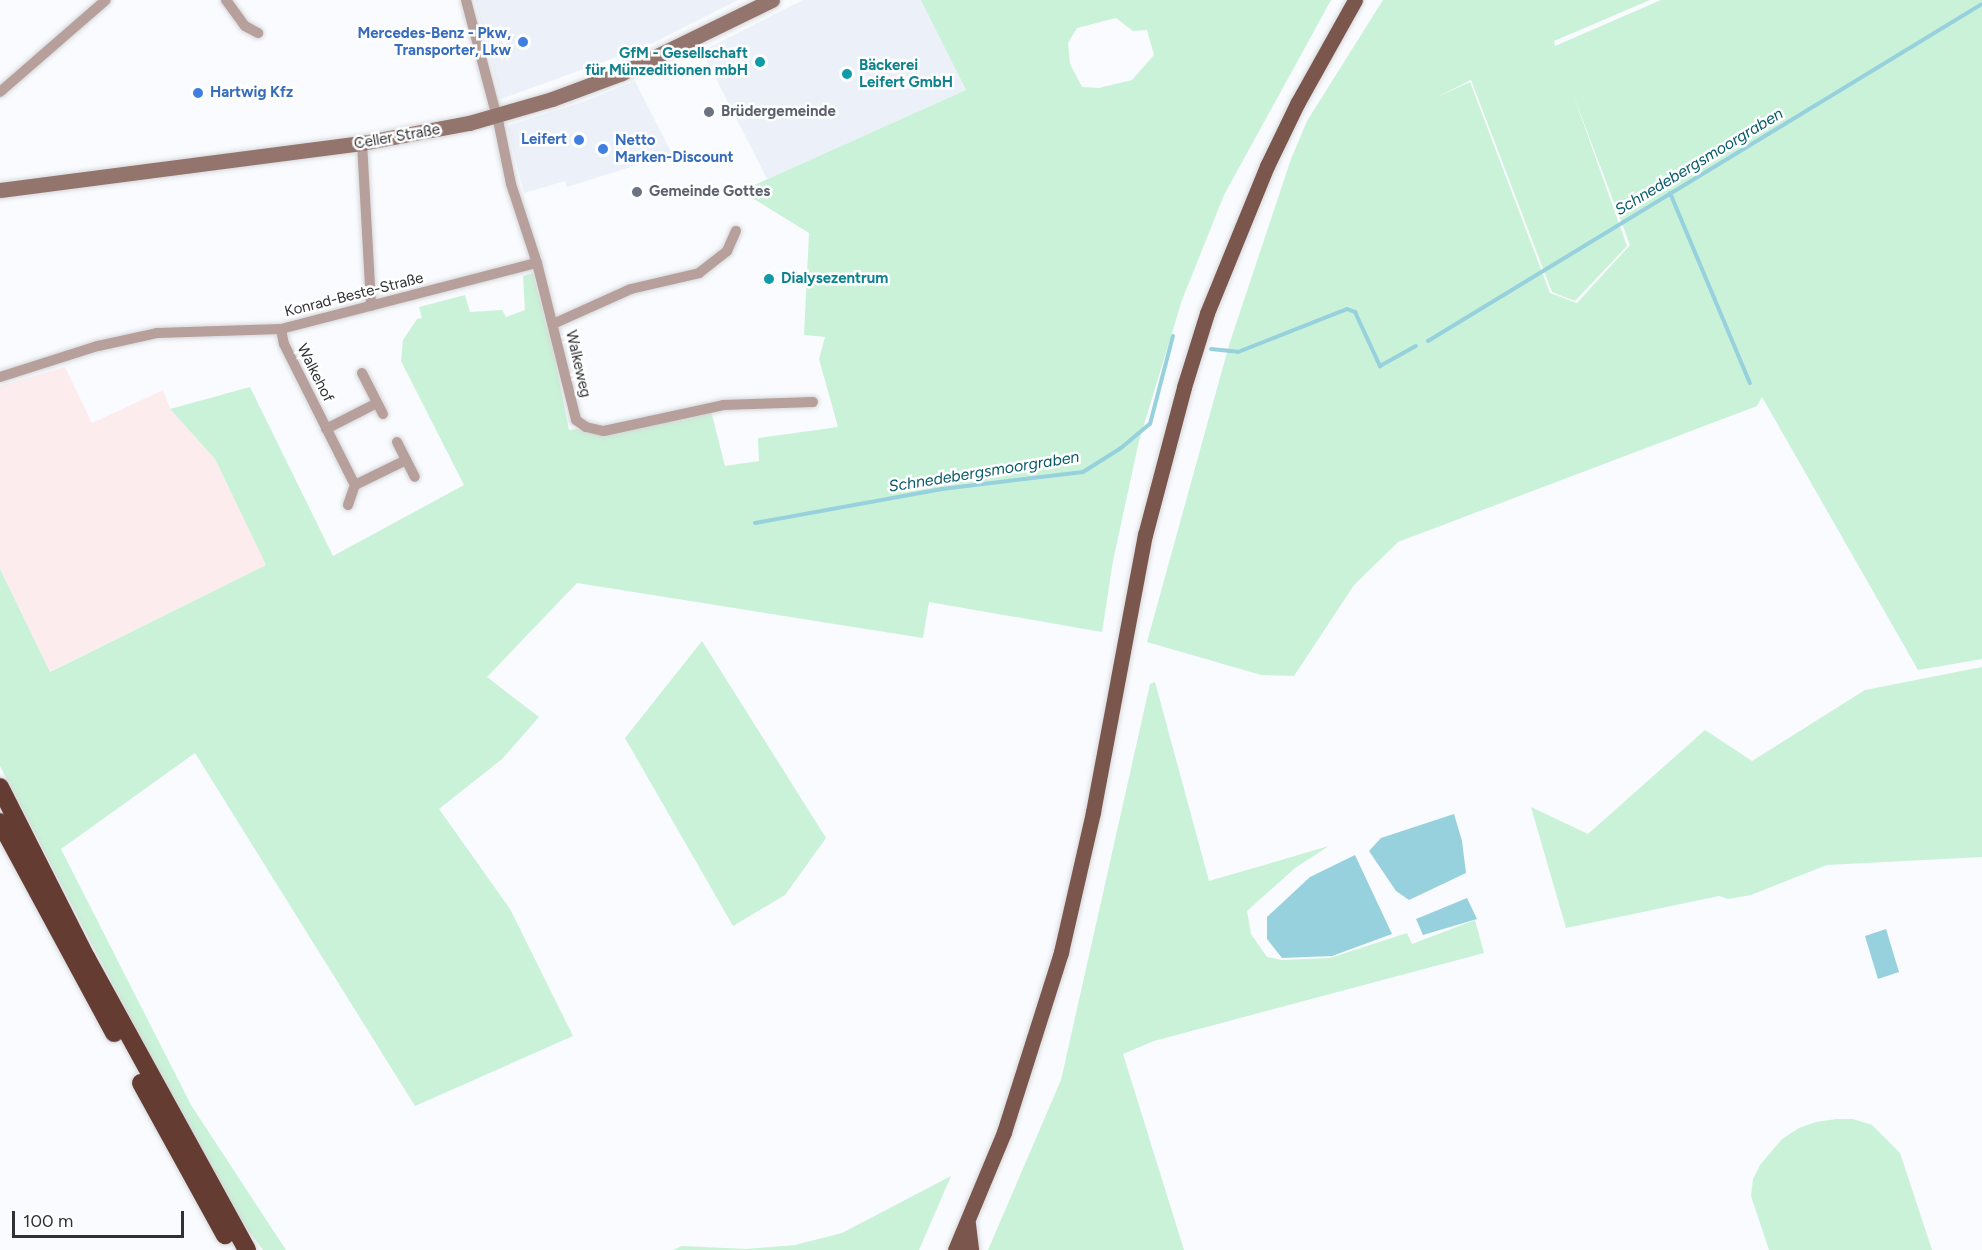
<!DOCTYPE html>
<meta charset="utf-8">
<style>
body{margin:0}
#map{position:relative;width:1982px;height:1250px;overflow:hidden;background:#f9fbfe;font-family:Figtree,sans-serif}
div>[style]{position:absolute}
.built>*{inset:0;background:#ebf0f9}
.industrial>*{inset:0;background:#fdecee}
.green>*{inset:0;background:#caf2d8}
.water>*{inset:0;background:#97d1dd}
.stream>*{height:4px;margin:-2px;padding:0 2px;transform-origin:2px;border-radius:2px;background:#97d1dd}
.roads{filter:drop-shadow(0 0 2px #d5d7da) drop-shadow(0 0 2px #d5d7da)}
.street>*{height:10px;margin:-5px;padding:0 5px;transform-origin:5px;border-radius:5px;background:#b7a09b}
.secondary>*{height:15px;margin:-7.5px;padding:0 7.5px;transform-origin:7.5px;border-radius:7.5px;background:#94756d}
.primary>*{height:15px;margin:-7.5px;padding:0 7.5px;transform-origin:7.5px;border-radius:7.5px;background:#7b564d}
.highway>*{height:18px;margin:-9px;padding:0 9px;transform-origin:9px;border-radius:9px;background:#653c32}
.dots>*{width:16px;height:16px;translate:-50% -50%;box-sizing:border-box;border:3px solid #fff;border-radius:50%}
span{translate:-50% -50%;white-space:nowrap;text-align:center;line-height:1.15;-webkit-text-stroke:5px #fff;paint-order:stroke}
.shop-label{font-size:15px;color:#366cbe;font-weight:700}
.right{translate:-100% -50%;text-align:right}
.left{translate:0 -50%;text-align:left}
.culture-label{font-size:15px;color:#0d838f;font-weight:700}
.worship-label{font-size:15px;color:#5b616d;font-weight:700}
.street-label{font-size:15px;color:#303134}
.water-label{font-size:16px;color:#075b68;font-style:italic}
.scale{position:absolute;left:12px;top:1211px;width:172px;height:27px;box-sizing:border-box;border:3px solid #303134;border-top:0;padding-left:8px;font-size:18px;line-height:21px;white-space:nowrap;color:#303134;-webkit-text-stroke:4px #fff;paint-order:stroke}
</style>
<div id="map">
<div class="built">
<div style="clip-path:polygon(475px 0,738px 0,647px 46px,501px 99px)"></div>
<div style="clip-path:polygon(803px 0,922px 0,966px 90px,767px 179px,702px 51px)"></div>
<div style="clip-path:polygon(635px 81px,672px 154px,567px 187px,565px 181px,524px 193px,507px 126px,586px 101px)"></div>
</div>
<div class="industrial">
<div style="clip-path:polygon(65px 367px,92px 423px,163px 390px,170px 409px,215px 459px,266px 565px,49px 672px,0 569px,0 386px)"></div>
</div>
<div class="green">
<div style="clip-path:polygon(evenodd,921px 0,1331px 0,1224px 195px,1182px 300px,1139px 441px,1113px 561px,1102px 632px,929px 602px,923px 638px,577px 583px,487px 677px,539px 717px,502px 759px,439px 809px,510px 909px,573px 1036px,415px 1106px,195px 753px,61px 849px,191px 1105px,286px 1250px,263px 1250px,233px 1210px,184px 1122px,0 766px,0 569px,50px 672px,266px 565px,215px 459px,170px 409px,250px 387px,333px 556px,464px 485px,401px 361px,403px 340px,417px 319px,422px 318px,419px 307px,465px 295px,470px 312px,502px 310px,506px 317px,525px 310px,523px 276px,533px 273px,555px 359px,569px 430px,711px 411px,725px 466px,759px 461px,758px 438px,838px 427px,819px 359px,825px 337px,804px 335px,809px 233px,741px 191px,966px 90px,921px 0,1116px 18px,1133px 31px,1147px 30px,1154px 55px,1132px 80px,1099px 88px,1082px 87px,1070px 64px,1068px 43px,1077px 28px,1116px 18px)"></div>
<div style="clip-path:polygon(evenodd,1383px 0,1650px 0,1554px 41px,1555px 46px,1661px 0,1982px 0,1982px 659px,1918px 670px,1762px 397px,1757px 406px,1398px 542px,1354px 585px,1294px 676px,1261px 675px,1147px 642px,1229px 345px,1291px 159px,1307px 121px,1383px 0,1471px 80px,1552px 292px,1575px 301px,1627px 246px,1573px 94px,1630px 245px,1577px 303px,1550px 293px,1470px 82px,1435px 98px,1471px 80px)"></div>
<div style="clip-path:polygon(702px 641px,826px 838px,785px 895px,733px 926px,625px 738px)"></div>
<div style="clip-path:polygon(1982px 667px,1982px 857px,1827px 865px,1751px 895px,1728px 899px,1719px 896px,1566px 928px,1531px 807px,1588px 834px,1705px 730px,1752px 761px,1865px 690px)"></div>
<div style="clip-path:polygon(1155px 682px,1209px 881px,1329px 846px,1295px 868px,1247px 911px,1251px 934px,1267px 957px,1282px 960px,1330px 958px,1407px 933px,1412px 944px,1475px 920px,1484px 953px,1154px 1041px,1123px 1054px,1184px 1250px,988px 1250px,1061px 1080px,1150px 684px)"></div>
<div style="clip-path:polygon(1836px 1119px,1853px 1119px,1872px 1125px,1900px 1153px,1932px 1250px,1769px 1250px,1751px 1196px,1753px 1179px,1760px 1165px,1782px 1139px,1799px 1128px,1816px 1122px)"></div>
<div style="clip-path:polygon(951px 1176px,919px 1250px,673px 1250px,682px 1246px,746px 1249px,795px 1245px,842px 1233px)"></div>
</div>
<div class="water">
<div style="clip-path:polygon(1454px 814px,1462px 841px,1466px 873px,1409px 900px,1396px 891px,1369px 851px,1381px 838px)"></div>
<div style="clip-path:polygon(1355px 855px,1392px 934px,1332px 956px,1282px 958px,1267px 939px,1267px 917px,1310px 877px)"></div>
<div style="clip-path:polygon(1467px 898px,1477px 919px,1423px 935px,1416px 919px)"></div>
<div style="clip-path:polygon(1886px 929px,1899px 972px,1878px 979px,1865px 936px)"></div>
</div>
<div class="stream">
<div style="left:1670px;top:193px;width:206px;rotate:67.2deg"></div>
<div style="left:1428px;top:341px;width:648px;rotate:-31.31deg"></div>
<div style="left:1211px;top:349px;width:27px;rotate:6deg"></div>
<div style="left:1238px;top:352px;width:117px;rotate:-21.5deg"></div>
<div style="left:1347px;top:309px;width:9px;rotate:21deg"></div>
<div style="left:1355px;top:312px;width:60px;rotate:65.2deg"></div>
<div style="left:1380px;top:366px;width:41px;rotate:-29.1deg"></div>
<div style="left:755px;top:523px;width:190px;rotate:-10.3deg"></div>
<div style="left:942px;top:489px;width:142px;rotate:-6.9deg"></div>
<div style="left:1083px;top:472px;width:45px;rotate:-32.3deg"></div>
<div style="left:1121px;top:448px;width:38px;rotate:-40deg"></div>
<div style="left:1150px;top:424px;width:91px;rotate:-75.4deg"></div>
</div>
<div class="roads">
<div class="street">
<div style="left:226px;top:0;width:32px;rotate:54deg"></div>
<div style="left:245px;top:26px;width:15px;rotate:28deg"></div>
<div style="left:466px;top:0;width:129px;rotate:75.2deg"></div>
<div style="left:499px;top:125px;width:60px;rotate:78.5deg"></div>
<div style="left:511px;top:184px;width:83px;rotate:71.8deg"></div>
<div style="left:537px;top:263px;width:162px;rotate:76deg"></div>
<div style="left:576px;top:420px;width:12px;rotate:35deg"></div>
<div style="left:586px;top:427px;width:18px;rotate:13deg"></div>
<div style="left:604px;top:431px;width:122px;rotate:-12.3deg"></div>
<div style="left:723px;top:405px;width:90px;rotate:-1.9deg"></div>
<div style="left:0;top:92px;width:140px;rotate:-41deg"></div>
<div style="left:362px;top:143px;width:163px;rotate:86.8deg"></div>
<div style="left:553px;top:324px;width:85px;rotate:-24.2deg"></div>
<div style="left:631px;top:289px;width:70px;rotate:-13.2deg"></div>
<div style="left:699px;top:273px;width:36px;rotate:-38deg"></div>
<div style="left:727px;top:251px;width:22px;rotate:-66deg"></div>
<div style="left:281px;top:329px;width:15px;rotate:79deg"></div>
<div style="left:284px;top:344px;width:158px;rotate:63.3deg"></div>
<div style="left:362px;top:373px;width:46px;rotate:62.9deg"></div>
<div style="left:0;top:377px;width:103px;rotate:-17.6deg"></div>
<div style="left:98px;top:346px;width:60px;rotate:-12.4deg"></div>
<div style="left:157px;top:333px;width:124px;rotate:-1.8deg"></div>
<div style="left:281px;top:329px;width:264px;rotate:-14.5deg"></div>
<div style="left:326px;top:429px;width:57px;rotate:-27deg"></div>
<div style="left:397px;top:442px;width:39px;rotate:63deg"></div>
<div style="left:348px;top:505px;width:21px;rotate:-71deg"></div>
<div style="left:355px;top:485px;width:57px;rotate:-26.1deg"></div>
</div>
<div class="secondary">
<div style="left:0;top:190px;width:365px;rotate:-7.4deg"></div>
<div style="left:362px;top:143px;width:109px;rotate:-10.6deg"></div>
<div style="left:469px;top:123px;width:86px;rotate:-16.1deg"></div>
<div style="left:552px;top:99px;width:75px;rotate:-20.4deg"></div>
<div style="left:622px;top:73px;width:167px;rotate:-26deg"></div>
</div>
<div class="primary">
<div style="left:968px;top:1224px;width:26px;rotate:83deg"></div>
<div style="left:955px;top:1250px;width:128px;rotate:-67.4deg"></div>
<div style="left:1004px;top:1132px;width:189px;rotate:-72.4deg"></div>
<div style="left:1061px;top:952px;width:144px;rotate:-77.1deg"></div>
<div style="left:1093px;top:812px;width:282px;rotate:-79.4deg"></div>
<div style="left:1145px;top:535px;width:153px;rotate:-75.2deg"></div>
<div style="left:1184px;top:387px;width:77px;rotate:-72.7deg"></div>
<div style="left:1207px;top:313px;width:159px;rotate:-67.8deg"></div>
<div style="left:1267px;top:166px;width:71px;rotate:-64.2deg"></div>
<div style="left:1298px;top:102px;width:117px;rotate:-60.8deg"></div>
</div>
<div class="highway">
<div style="left:0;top:787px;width:191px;rotate:63.2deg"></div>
<div style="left:86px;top:957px;width:334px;rotate:61.2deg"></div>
<div style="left:0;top:822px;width:240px;rotate:61.6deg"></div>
<div style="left:141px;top:1083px;width:174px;rotate:61.1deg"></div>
</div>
</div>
<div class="dots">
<div style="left:523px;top:42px;background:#3f7fe0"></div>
<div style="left:760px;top:62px;background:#0f9aa8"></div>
<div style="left:847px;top:74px;background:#0f9aa8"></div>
<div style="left:198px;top:93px;background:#3f7fe0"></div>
<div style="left:709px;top:112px;background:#6b7280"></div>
<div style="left:579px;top:140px;background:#3f7fe0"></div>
<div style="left:603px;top:149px;background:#3f7fe0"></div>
<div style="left:637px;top:192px;background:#6b7280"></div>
<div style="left:769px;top:279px;background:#0f9aa8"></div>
</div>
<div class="shop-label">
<span class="right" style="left:511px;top:42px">Mercedes-Benz - Pkw,<br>Transporter, Lkw</span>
<span class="left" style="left:210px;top:93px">Hartwig Kfz</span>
<span class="right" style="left:567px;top:140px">Leifert</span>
<span class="left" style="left:615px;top:149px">Netto<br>Marken-Discount</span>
</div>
<div class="culture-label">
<span class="right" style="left:748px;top:62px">GfM - Gesellschaft<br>für Münzeditionen mbH</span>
<span class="left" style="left:859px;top:74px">Bäckerei<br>Leifert GmbH</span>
<span class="left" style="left:781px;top:279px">Dialysezentrum</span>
</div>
<div class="worship-label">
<span class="left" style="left:721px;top:112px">Brüdergemeinde</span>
<span class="left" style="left:649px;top:192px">Gemeinde Gottes</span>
</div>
<div class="street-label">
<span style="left:397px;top:137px;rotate:-10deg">Celler Straße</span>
<span style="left:354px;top:295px;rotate:-14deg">Konrad-Beste-Straße</span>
<span style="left:578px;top:364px;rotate:77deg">Walkeweg</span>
<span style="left:315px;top:373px;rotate:63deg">Walkehof</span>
</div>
<div class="water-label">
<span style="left:1699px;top:162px;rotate:-31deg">Schnedebergsmoorgraben</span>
<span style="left:984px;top:472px;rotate:-9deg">Schnedebergsmoorgraben</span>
</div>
<div class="scale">100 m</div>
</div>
